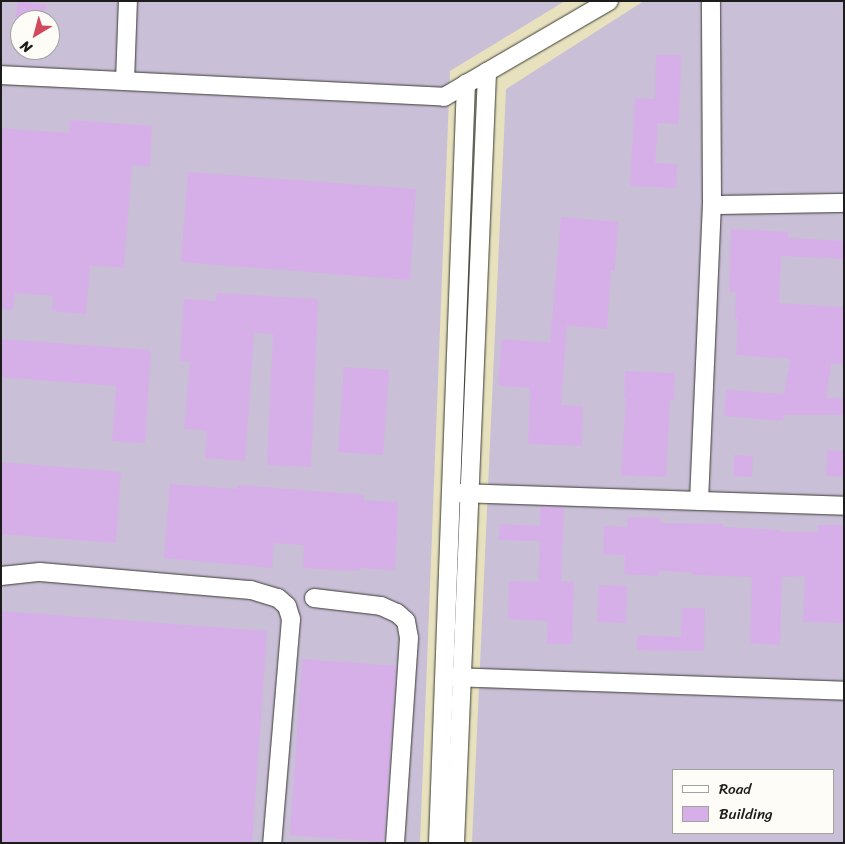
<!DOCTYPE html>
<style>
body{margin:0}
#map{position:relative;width:845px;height:844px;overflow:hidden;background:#e7e1be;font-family:Sriracha,sans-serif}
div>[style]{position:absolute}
.industrial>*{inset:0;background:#c9bfd7}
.building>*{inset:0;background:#d7afe8}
.roads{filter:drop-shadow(0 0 1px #3a3a34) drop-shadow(0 0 1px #3a3a34)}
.minor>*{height:18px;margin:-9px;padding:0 9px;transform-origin:9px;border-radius:9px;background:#fff}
span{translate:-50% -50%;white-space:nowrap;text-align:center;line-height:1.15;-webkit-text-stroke:5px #fdfcf7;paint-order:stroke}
.frame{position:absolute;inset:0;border:2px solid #1c1c1c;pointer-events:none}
.legend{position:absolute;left:672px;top:769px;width:162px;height:65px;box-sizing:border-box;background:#fdfcf7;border:1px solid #a3a29f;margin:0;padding:6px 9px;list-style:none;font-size:15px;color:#1c1c1c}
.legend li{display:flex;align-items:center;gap:10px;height:25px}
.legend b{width:25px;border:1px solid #a3a29f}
.north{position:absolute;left:10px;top:10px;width:50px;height:50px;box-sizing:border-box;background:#fdfcf7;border:1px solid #a3a29f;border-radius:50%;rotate:217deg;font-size:14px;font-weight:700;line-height:20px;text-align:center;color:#1c1c1c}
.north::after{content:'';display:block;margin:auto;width:18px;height:22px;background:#d1495b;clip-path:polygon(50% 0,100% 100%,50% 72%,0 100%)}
</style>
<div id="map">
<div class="industrial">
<div style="clip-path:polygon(evenodd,1px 1px,565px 1px,450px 71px,420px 843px,1px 843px,1px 1px,20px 20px,50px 20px,50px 50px,20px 50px,20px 20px)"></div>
<div style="clip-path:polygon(evenodd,644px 1px,844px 1px,844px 843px,472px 843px,506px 89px,644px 1px,674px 770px,834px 770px,834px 833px,674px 833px,674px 770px)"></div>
</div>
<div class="building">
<div style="clip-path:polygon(18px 1px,46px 5px,44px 20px,15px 20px)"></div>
<div style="clip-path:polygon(656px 55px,681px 55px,679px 124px,658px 123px,655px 163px,677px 164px,676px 188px,630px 186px,635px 98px,655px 99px)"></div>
<div style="clip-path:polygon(70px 120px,152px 126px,150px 167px,132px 165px,124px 268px,90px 265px,86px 314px,52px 311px,53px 296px,15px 293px,13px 310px,1px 309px,1px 128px,69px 133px)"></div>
<div style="clip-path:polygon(188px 172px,416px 189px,410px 280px,181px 262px)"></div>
<div style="clip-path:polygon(561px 217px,618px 222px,615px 271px,611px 270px,607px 329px,567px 326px,561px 405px,583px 406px,582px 446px,528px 444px,530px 388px,498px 385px,502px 339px,550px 343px)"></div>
<div style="clip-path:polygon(731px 229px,788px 232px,788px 238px,844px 241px,844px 259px,781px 256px,779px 299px,780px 303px,844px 307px,844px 364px,831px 364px,826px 398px,844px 398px,844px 415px,783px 415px,783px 421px,724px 416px,726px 390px,784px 394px,790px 359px,736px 355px,738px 318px,735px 318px,736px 292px,729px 292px)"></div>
<div style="clip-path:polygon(217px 293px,318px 299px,311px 467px,267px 465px,273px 334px,254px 333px,245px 461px,205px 458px,207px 431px,184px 429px,190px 362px,180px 361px,184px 299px,216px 301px)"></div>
<div style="clip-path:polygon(1px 339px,151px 350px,145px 443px,112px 441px,116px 386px,1px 377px)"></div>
<div style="clip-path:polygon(344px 367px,389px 370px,383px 455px,338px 452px)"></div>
<div style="clip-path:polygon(625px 371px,675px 373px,674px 400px,670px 400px,666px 477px,621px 475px,626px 398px,624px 398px)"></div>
<div style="clip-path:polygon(827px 450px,844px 451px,844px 477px,826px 476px)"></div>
<div style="clip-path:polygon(734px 455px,753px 456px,752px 477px,734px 476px)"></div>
<div style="clip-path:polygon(1px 462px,121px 472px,116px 543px,1px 534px)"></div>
<div style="clip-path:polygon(170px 484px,237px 489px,237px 485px,364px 495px,364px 500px,398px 502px,395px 570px,360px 568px,360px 571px,303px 568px,304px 545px,274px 543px,272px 568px,164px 558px)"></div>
<div style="clip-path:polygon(541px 506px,564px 508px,561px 581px,574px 582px,572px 644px,547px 644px,548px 621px,508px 619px,509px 581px,538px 582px,540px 541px,499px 540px,500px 524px,540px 526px)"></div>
<div style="clip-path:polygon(628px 517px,660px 518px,660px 523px,723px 524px,723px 527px,781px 530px,781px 532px,818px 532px,818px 525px,843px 525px,844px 623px,803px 622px,805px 576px,782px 577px,780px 645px,750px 643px,752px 577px,692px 575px,692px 572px,659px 571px,658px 576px,624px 574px,625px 555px,603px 554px,604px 526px,627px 527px)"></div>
<div style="clip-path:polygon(599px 585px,627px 586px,626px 623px,597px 622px)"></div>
<div style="clip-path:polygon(682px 608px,705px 608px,704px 651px,637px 650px,637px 635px,681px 637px)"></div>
<div style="clip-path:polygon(1px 611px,267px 631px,252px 843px,1px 843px)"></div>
<div style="clip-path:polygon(302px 659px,396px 666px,384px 842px,290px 835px)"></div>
</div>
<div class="roads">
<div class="minor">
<div style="left:1px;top:75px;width:444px;rotate:2.8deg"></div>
<div style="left:444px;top:97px;width:191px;rotate:-30.2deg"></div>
<div style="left:125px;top:81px;width:80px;rotate:-87.9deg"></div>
<div style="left:712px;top:205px;width:132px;rotate:-0.9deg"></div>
<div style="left:459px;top:493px;width:385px;rotate:1.9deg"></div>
<div style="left:699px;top:501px;width:296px;rotate:-87.5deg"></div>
<div style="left:712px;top:205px;width:204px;rotate:-90.3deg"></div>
<div style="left:1px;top:576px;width:39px;rotate:-6deg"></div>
<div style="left:40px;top:572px;width:212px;rotate:4.9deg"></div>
<div style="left:251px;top:590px;width:28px;rotate:17deg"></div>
<div style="left:278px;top:598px;width:12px;rotate:42deg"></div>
<div style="left:287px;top:606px;width:14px;rotate:73deg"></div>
<div style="left:291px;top:619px;width:225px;rotate:94.8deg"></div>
<div style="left:314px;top:598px;width:67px;rotate:6.8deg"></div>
<div style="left:381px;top:606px;width:17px;rotate:24deg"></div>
<div style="left:397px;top:613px;width:12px;rotate:42deg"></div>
<div style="left:406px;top:621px;width:17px;rotate:80deg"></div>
<div style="left:409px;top:638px;width:205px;rotate:93.9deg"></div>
<div style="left:452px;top:677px;width:392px;rotate:2deg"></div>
<div style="left:438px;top:843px;width:760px;rotate:-87.89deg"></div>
<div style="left:455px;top:843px;width:772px;rotate:-87.62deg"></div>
</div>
</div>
<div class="frame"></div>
<ul class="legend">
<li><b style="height:6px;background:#fff"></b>Road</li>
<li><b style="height:14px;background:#d7afe8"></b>Building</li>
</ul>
<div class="north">N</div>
</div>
